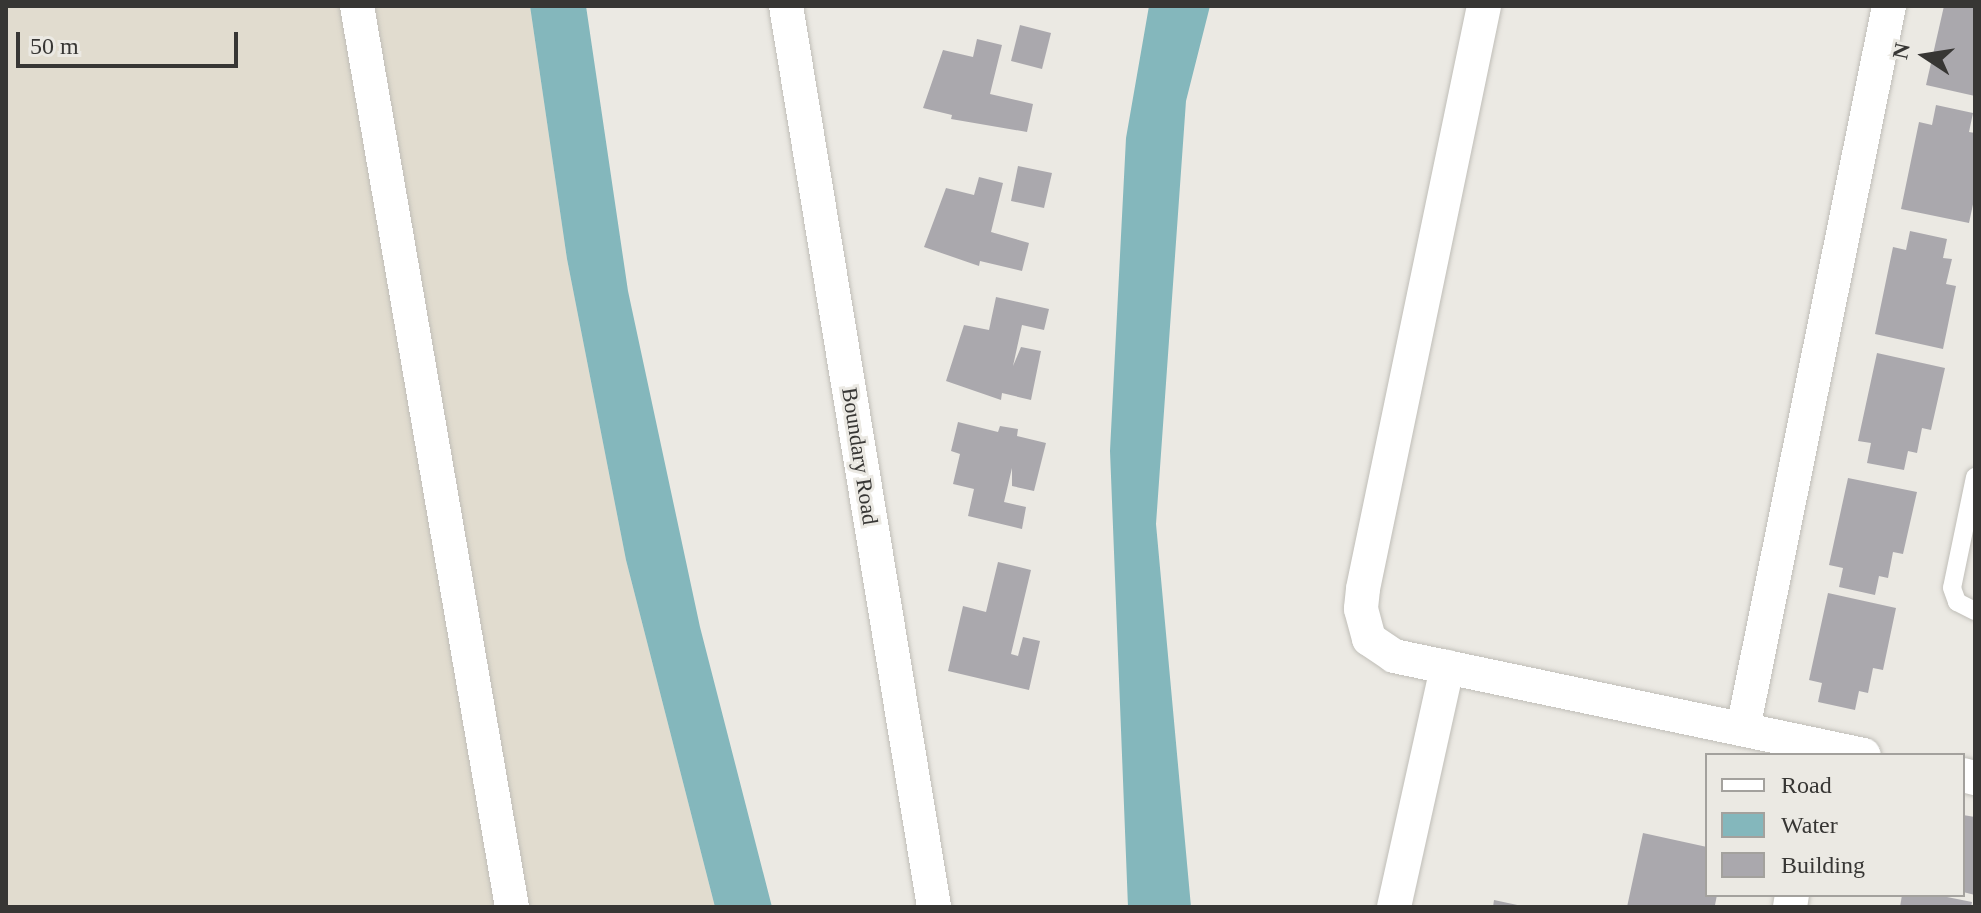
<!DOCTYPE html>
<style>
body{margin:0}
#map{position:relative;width:1981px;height:913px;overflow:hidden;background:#ebe9e3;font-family:"Times New Roman",serif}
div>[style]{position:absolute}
.built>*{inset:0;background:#e1dccf}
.water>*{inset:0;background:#84b7bc}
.building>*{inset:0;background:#aaa8ad}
.roads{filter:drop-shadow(0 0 2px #c0beb8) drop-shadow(0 0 2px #c0beb8)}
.lane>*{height:18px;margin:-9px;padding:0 9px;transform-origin:9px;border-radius:9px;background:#fff}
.street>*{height:34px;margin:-17px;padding:0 17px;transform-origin:17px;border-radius:17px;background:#fff}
span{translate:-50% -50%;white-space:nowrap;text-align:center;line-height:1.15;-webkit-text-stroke:6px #ebe9e3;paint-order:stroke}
.street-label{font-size:22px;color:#373634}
.frame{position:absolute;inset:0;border:8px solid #373634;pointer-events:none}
.legend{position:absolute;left:1705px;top:753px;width:260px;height:144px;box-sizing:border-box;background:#ebe9e3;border:2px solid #a3a19d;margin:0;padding:10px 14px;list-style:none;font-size:24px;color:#373634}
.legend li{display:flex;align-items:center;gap:16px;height:40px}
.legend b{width:40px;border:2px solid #a3a19d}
.north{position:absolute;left:1885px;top:16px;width:80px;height:80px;-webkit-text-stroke:6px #ebe9e3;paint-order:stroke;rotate:282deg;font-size:22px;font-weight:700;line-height:32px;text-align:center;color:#373634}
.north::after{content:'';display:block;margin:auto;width:28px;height:36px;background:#373634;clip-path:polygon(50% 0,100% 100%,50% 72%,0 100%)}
.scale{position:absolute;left:16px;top:32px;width:222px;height:36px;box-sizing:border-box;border:4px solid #373634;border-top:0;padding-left:10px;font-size:24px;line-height:28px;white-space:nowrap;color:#373634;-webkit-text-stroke:6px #ebe9e3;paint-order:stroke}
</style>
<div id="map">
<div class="built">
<div style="clip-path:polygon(6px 6px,530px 6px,567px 259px,626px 560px,715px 907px,6px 907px)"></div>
</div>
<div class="water">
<div style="clip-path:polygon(530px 6px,586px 6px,628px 291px,700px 627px,772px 907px,715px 907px,626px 560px,567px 259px)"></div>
<div style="clip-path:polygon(1149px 6px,1210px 6px,1186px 101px,1156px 524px,1191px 907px,1128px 907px,1110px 451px,1126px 138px)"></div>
</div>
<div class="building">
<div style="clip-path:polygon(1944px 6px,1975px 6px,1975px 96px,1926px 85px)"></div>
<div style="clip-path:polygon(1020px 25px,1051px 33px,1042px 69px,1011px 61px)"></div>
<div style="clip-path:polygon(977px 39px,1002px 45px,990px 94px,1033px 104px,1027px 132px,951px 119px,952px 115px,923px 108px,943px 50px,973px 57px)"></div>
<div style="clip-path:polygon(1936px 105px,1973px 113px,1969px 132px,1975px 133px,1975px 195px,1969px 223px,1901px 209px,1919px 122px,1932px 125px)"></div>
<div style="clip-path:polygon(1018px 166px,1052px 173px,1044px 208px,1011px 201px)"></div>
<div style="clip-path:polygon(979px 177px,1003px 183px,991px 232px,1029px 243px,1022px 271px,980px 261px,979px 266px,924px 247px,946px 188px,974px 195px)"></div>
<div style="clip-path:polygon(1910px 231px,1947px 239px,1943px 258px,1952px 259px,1946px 284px,1956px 286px,1943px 349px,1875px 334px,1893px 247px,1906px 250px)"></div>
<div style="clip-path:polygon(996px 297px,1049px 309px,1044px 330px,1022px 325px,1013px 366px,1021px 347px,1041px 351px,1031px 400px,1002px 393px,1001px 400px,946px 381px,964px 325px,989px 330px)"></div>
<div style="clip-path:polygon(1877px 353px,1945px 368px,1931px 430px,1922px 428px,1917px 453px,1908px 451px,1904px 470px,1867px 463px,1871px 443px,1858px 441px)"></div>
<div style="clip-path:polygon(958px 422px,998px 432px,1000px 426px,1018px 429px,1017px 436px,1046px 443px,1034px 491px,1012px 486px,1012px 468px,1004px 502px,1026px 507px,1022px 529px,968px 516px,974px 489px,953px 484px,960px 454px,951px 451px)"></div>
<div style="clip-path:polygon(1848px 478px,1917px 492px,1903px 554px,1893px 552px,1888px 578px,1879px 576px,1875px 595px,1839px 587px,1843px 568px,1829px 565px)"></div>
<div style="clip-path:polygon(998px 562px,1031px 570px,1011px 654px,1018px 656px,1023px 637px,1040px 641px,1029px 690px,948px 671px,963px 606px,986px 612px)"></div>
<div style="clip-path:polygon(1828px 593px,1896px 608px,1883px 670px,1873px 668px,1868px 693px,1859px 691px,1855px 710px,1818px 702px,1822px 683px,1809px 680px)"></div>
<div style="clip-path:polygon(1963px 815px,1975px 817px,1975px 895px,1963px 892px)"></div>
<div style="clip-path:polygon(1643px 833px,1707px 847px,1707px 895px,1717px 895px,1715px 905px,1627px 907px)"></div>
<div style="clip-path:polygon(1902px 895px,1937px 895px,1972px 902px,1971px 907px,1900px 907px)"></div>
<div style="clip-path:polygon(1494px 900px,1522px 906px,1522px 907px,1493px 907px)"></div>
</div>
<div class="roads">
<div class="lane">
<div style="left:1975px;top:477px;width:113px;rotate:101.7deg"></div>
<div style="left:1952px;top:588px;width:15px;rotate:70deg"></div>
<div style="left:1957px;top:602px;width:20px;rotate:27deg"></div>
</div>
<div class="street">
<div style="left:357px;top:6px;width:914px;rotate:80.24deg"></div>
<div style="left:786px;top:6px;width:913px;rotate:80.67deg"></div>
<div style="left:1484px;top:6px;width:595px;rotate:101.73deg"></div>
<div style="left:1363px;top:589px;width:20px;rotate:96deg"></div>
<div style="left:1361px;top:609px;width:31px;rotate:75deg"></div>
<div style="left:1369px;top:639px;width:30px;rotate:34deg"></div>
<div style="left:1394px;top:656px;width:480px;rotate:11.9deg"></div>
<div style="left:1743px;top:729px;width:738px;rotate:-78.58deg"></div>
<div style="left:1963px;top:775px;width:12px;rotate:14deg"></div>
<div style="left:1394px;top:907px;width:246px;rotate:-77.5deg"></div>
<div style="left:1790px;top:907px;width:12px;rotate:-81deg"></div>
</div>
</div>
<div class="street-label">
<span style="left:860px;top:456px;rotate:81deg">Boundary Road</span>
</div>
<div class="frame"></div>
<ul class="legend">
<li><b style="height:10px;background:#fff"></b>Road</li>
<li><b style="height:22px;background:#84b7bc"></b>Water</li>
<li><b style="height:22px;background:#aaa8ad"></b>Building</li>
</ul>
<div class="north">N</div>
<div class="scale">50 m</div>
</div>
